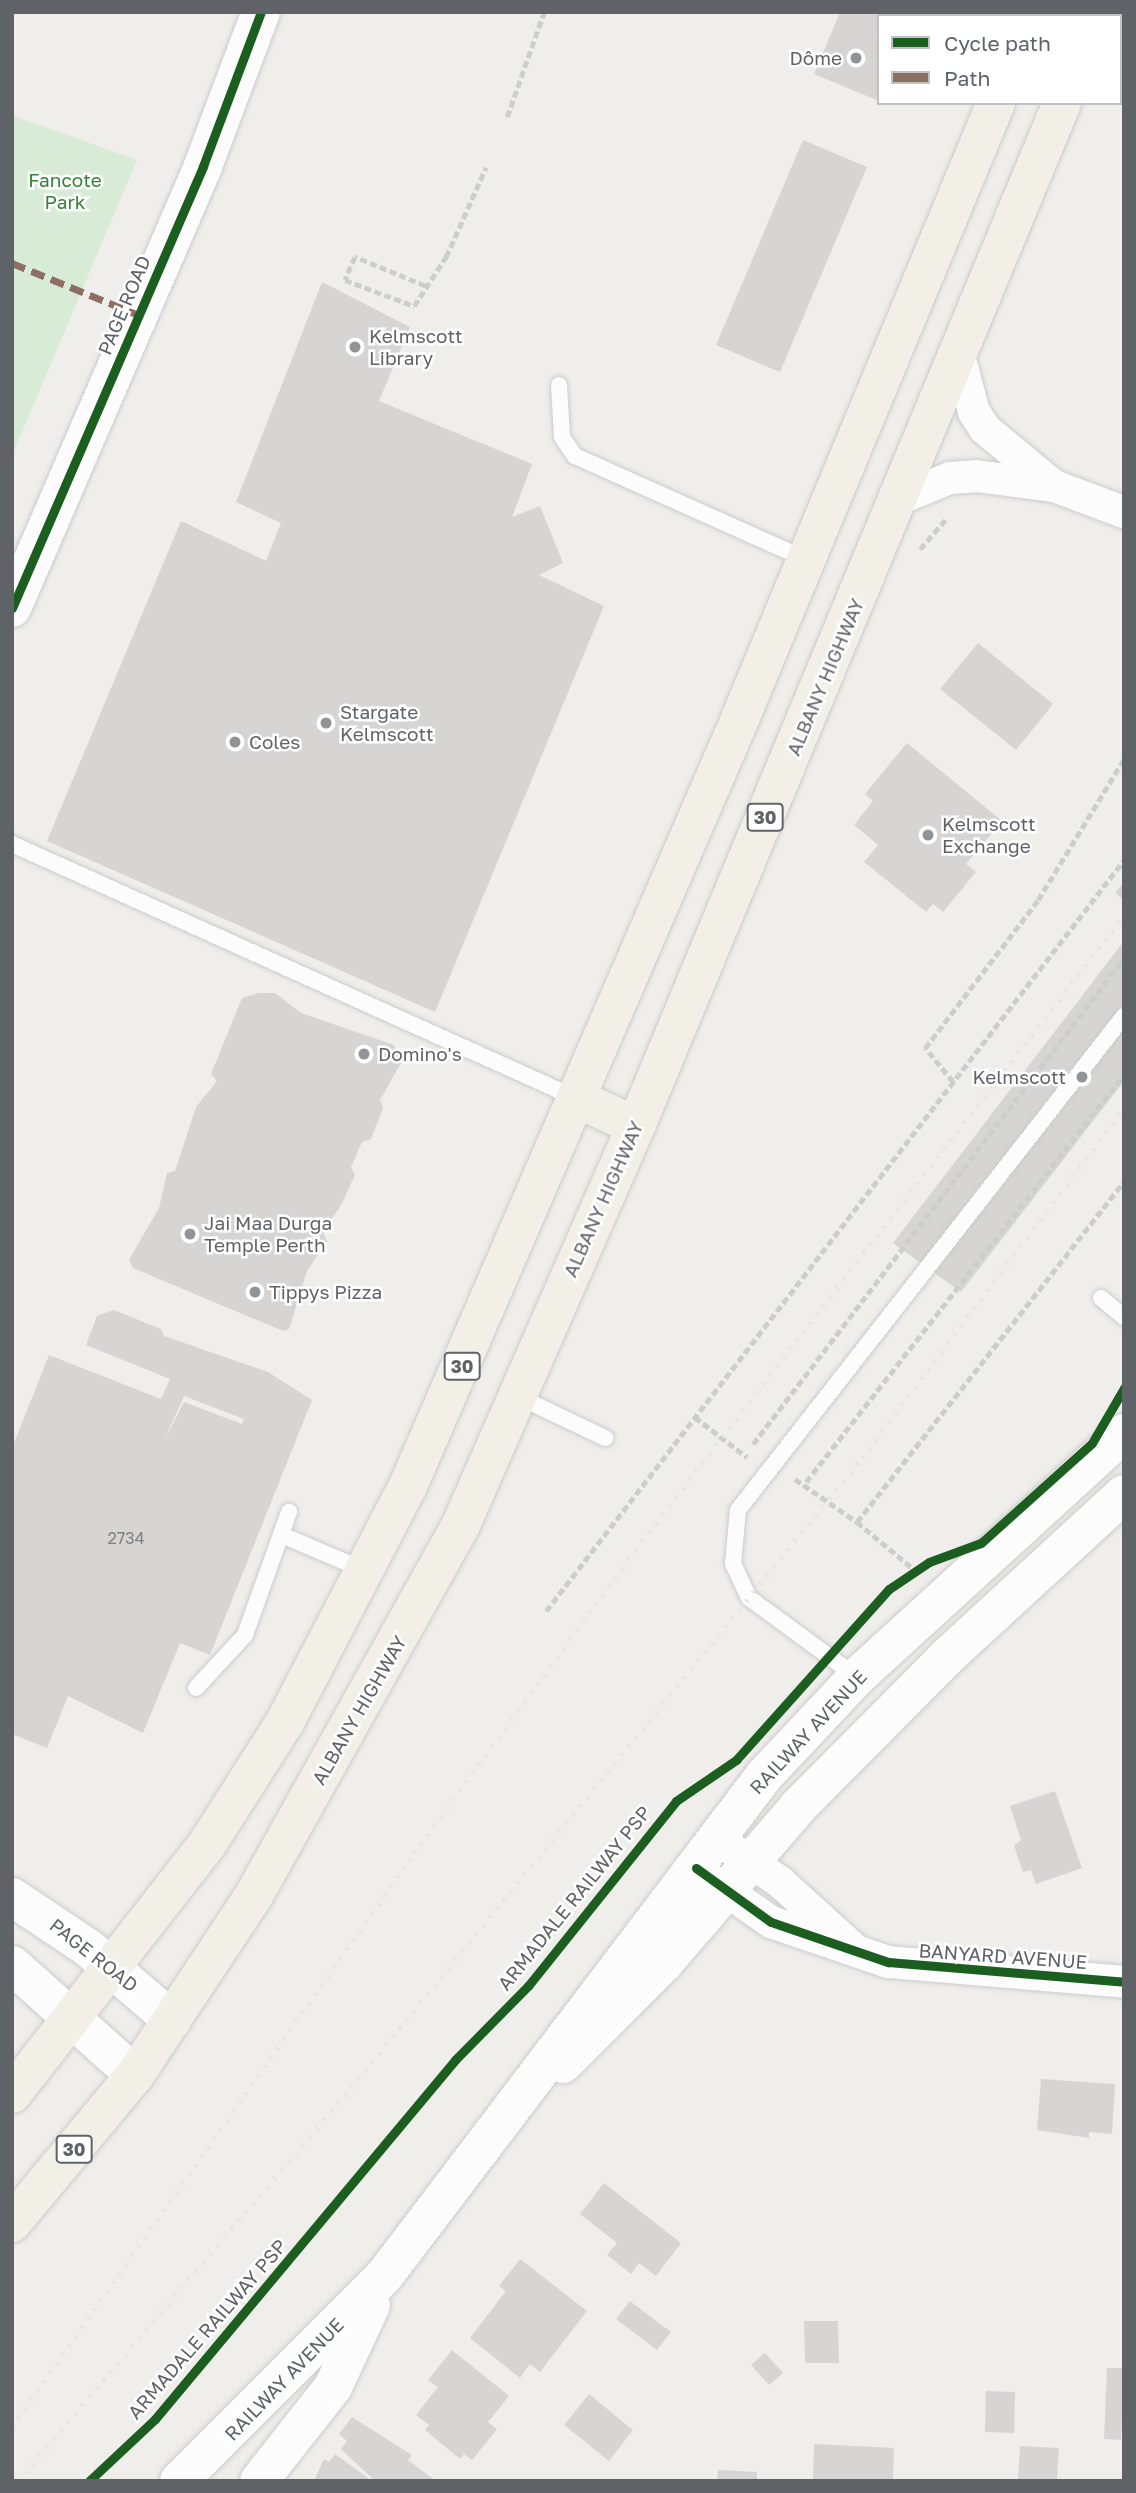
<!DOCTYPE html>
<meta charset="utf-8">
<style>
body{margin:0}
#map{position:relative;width:1136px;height:2493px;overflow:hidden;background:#efeeea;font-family:"Golos Text",sans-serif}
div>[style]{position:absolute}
.green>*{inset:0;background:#d8ebd6}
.building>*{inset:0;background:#d6d5d3}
.path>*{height:4.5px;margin-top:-2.25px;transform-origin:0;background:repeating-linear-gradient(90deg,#cacfcc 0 7px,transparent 0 10.5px)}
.roads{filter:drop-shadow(0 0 2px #cbcccc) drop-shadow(0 0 2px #cbcccc)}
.service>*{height:16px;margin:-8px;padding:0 8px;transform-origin:8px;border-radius:8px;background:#fdfcfc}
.minor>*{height:32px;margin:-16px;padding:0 16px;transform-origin:16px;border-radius:16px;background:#fdfcfc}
.tertiary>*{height:38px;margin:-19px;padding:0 19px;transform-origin:19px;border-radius:19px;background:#fdfcfc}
.secondary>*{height:38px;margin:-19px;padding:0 19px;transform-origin:19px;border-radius:19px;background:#fdfcfc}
.trunk>*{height:38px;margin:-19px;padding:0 19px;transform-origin:19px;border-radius:19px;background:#f2f0e6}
.rail>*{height:5px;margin-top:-2.5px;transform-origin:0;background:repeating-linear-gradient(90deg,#e4e4e4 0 2px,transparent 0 11px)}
.quiet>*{height:7px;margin-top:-3.5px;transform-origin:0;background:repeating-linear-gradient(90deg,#8d6e63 0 14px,transparent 0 21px)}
.cycleway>*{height:9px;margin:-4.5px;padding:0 4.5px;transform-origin:4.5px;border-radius:4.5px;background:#1b5e20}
.dots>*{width:19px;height:19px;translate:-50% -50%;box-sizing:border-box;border:4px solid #fff;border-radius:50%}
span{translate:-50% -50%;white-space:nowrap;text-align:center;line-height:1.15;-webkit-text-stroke:5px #fff;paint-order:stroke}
.number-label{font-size:16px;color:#7e8184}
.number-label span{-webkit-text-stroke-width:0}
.shield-label span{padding:2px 5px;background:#fff;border:2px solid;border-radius:5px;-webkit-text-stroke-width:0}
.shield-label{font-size:18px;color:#5f6368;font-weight:700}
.poi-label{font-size:19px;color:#5f6368}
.right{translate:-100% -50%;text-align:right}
.left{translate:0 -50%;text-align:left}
.park-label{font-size:19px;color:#348238}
.street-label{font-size:19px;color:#5f6368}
.frame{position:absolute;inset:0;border:14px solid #5f6368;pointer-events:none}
.legend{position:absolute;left:877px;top:14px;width:245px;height:91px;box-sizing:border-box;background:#fff;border:2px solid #bfc1c3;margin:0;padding:9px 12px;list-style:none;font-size:21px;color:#5f6368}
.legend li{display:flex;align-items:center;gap:14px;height:35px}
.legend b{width:35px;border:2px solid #bfc1c3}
</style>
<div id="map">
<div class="green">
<div style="clip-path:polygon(12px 115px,137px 160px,12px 456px)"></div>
</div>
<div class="building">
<div style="clip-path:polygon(840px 12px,932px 12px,879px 16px,879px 101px,814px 74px)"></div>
<div style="clip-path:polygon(803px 140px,867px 167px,780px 372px,716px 345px)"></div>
<div style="clip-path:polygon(322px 282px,410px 327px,379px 401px,532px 464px,512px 517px,540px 506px,563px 563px,539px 575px,604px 606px,435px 1012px,47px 841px,181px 521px,266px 561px,281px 523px,236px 502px)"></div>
<div style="clip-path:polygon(978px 643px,1053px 704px,1016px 750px,940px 689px)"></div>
<div style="clip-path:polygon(907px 743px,1002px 821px,966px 864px,976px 872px,943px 912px,933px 904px,926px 912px,864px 862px,878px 845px,854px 825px,873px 801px,865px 794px)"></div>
<div style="clip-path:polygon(1124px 882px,1124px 900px,1115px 893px)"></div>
<div style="clip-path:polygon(1124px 941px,1124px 1081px,961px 1292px,893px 1243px)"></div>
<div style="clip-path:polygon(259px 993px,275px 993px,301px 1013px,394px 1045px,401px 1063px,380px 1100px,383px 1109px,371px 1139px,362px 1142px,351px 1167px,355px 1175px,341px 1205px,323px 1232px,327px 1241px,307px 1271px,289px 1329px,283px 1331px,133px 1268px,129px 1260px,159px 1208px,167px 1173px,175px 1171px,196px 1107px,217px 1081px,211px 1074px,242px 998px)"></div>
<div style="clip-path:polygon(evenodd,114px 1310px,161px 1329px,164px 1336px,268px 1372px,312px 1400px,210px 1655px,180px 1643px,143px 1733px,68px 1696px,47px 1748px,12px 1734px,12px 1448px,49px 1355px,161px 1399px,170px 1379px,86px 1345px,97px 1316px,114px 1310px,184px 1396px,244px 1419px,242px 1424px,184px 1402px,164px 1441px,184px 1396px)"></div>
<div style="clip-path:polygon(1055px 1791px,1082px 1868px,1036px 1884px,1031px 1870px,1023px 1872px,1014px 1846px,1021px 1840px,1010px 1806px)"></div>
<div style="clip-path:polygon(1041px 2079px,1115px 2084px,1112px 2134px,1089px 2132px,1089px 2138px,1037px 2130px)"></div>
<div style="clip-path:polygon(604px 2183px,681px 2243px,656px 2276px,639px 2263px,631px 2274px,607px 2255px,617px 2243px,580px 2214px)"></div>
<div style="clip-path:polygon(520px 2259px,587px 2311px,540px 2372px,530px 2364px,520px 2378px,470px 2338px,506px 2291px,499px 2286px)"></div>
<div style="clip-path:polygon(630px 2301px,671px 2332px,657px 2350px,616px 2319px)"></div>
<div style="clip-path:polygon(804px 2321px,838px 2321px,839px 2363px,805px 2363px)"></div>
<div style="clip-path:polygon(452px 2350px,509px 2396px,488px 2422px,497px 2429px,472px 2460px,464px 2454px,460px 2459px,425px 2430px,429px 2425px,416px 2415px,438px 2387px,428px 2380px)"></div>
<div style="clip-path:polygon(765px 2353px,783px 2373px,769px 2385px,751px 2365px)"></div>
<div style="clip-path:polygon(1107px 2368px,1124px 2368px,1121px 2440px,1104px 2439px)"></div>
<div style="clip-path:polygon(986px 2391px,1015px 2392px,1014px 2433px,985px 2432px)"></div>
<div style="clip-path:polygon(589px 2394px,633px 2430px,609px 2461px,564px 2425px)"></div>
<div style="clip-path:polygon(352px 2417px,412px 2455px,408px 2460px,436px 2481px,375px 2481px,341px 2449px,347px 2441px,339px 2434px)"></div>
<div style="clip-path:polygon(814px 2444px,894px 2448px,893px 2481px,813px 2481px)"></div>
<div style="clip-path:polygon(1020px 2446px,1059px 2448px,1057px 2481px,1018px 2481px)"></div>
<div style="clip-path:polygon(335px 2454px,372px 2481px,314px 2481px,324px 2459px,329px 2462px)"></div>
<div style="clip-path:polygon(718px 2470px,757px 2472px,757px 2481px,717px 2481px)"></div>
</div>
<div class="path">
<div style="left:507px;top:117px;width:111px;rotate:-70.6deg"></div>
<div style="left:425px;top:286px;width:76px;rotate:-157.5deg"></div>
<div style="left:355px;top:257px;width:25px;rotate:113deg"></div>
<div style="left:345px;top:280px;width:74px;rotate:20.6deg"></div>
<div style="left:414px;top:306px;width:59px;rotate:-56.9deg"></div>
<div style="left:446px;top:257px;width:98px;rotate:-66deg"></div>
<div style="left:920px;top:549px;width:40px;rotate:-49deg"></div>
<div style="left:953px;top:1082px;width:44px;rotate:-129.5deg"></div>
<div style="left:925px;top:1048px;width:186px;rotate:-52.6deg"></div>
<div style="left:1038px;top:900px;width:165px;rotate:-58.6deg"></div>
<div style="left:695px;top:1417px;width:66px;rotate:37.6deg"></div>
<div style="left:753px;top:1444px;width:611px;rotate:-52.64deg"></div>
<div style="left:795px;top:1479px;width:75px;rotate:34.7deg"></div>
<div style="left:857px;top:1522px;width:433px;rotate:-51.9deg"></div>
<div style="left:806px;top:1482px;width:517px;rotate:-52.07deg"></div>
<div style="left:857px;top:1522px;width:77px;rotate:39.7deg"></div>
<div style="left:546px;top:1611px;width:948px;rotate:-52.42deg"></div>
</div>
<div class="roads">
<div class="service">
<div style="left:559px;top:385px;width:52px;rotate:86.7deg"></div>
<div style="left:562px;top:437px;width:23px;rotate:56deg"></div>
<div style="left:575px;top:456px;width:252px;rotate:24.1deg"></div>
<div style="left:12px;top:844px;width:621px;rotate:24.25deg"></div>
<div style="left:1101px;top:1298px;width:30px;rotate:40deg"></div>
<div style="left:517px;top:1396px;width:98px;rotate:25.5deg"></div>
<div style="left:282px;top:1535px;width:89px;rotate:23.1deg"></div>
<div style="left:857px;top:1677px;width:134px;rotate:-143.8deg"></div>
<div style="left:749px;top:1598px;width:38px;rotate:-115deg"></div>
<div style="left:733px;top:1564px;width:54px;rotate:-84.7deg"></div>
<div style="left:738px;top:1510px;width:627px;rotate:-52deg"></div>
<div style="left:196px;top:1688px;width:72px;rotate:-47.2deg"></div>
<div style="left:245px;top:1635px;width:131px;rotate:-70.3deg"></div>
</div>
<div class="minor">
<div style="left:959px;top:356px;width:58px;rotate:75deg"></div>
<div style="left:974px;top:412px;width:20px;rotate:57deg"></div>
<div style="left:985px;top:429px;width:89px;rotate:39.6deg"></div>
<div style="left:901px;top:498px;width:53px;rotate:-22.2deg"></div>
<div style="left:950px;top:478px;width:26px;rotate:-4deg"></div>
<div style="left:976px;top:476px;width:79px;rotate:7.3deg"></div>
<div style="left:1054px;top:486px;width:75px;rotate:20.4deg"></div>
<div style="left:717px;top:1839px;width:76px;rotate:34.3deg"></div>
<div style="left:780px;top:1882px;width:101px;rotate:42.2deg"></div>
<div style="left:707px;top:1877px;width:78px;rotate:35.1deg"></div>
<div style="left:771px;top:1922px;width:124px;rotate:18.9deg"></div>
<div style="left:888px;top:1962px;width:237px;rotate:4.8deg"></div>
</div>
<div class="tertiary">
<div style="left:12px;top:608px;width:482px;rotate:-66.6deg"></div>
<div style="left:203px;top:166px;width:165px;rotate:-69.4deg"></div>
<div style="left:12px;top:1897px;width:90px;rotate:33.7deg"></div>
<div style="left:87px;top:1947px;width:112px;rotate:40.7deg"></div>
<div style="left:12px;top:1965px;width:165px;rotate:41.8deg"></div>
</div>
<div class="secondary">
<div style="left:563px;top:2064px;width:143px;rotate:-45deg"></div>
<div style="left:664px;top:1963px;width:206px;rotate:-49.3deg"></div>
<div style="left:798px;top:1807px;width:214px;rotate:-45.2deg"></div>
<div style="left:949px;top:1655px;width:238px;rotate:-42.6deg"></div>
<div style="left:179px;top:2481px;width:291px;rotate:-45deg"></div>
<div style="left:385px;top:2275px;width:627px;rotate:-52.78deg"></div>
<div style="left:764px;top:1776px;width:136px;rotate:-46.8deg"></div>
<div style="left:857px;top:1677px;width:362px;rotate:-42.4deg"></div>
<div style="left:259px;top:2481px;width:120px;rotate:-51.8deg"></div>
<div style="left:333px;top:2387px;width:90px;rotate:-65.1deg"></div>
</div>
<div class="trunk">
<div style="left:1033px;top:16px;width:4px;rotate:-76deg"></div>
<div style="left:1099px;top:16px;width:4px;rotate:-76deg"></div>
<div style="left:578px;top:1099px;width:64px;rotate:25deg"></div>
<div style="left:12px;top:2094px;width:315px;rotate:-52deg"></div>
<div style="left:206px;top:1846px;width:147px;rotate:-57.5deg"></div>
<div style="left:285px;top:1722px;width:266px;rotate:-62.5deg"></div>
<div style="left:408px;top:1486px;width:828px;rotate:-66.59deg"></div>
<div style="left:737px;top:726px;width:675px;rotate:-67.43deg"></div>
<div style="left:12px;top:2223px;width:192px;rotate:-50.3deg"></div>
<div style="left:135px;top:2075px;width:214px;rotate:-56.5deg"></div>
<div style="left:253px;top:1897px;width:424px;rotate:-60.8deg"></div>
<div style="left:460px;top:1527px;width:438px;rotate:-66.3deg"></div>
<div style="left:636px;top:1126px;width:1108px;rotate:-67.39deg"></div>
</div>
</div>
<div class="rail">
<div style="left:12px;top:2427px;width:701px;rotate:-54.99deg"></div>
<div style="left:414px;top:1853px;width:386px;rotate:-53.8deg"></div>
<div style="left:642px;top:1541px;width:790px;rotate:-52.4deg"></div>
<div style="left:18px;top:2481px;width:515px;rotate:-49.72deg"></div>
<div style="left:351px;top:2088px;width:811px;rotate:-50.95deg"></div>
<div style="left:862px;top:1458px;width:437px;rotate:-53.2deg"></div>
</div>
<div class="quiet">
<div style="left:12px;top:263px;width:137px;rotate:22.3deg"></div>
</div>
<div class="cycleway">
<div style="left:12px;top:608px;width:482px;rotate:-66.6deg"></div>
<div style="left:203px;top:166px;width:165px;rotate:-69.4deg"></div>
<div style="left:696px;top:1868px;width:92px;rotate:35.8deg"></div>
<div style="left:771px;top:1922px;width:124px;rotate:18.9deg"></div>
<div style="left:888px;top:1962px;width:237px;rotate:4.8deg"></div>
<div style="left:89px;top:2481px;width:91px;rotate:-43.2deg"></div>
<div style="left:155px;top:2419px;width:469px;rotate:-50.1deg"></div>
<div style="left:456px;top:2059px;width:103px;rotate:-45.4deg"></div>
<div style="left:528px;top:1986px;width:237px;rotate:-51.3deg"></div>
<div style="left:676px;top:1801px;width:73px;rotate:-34.3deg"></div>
<div style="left:736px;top:1760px;width:229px;rotate:-48.2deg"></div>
<div style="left:889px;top:1589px;width:48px;rotate:-34deg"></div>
<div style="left:929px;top:1562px;width:55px;rotate:-20.1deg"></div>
<div style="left:981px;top:1543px;width:149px;rotate:-42deg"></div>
<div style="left:1092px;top:1443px;width:64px;rotate:-59.8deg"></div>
</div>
<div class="dots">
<div style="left:856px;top:58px;background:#919496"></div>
<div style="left:355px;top:347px;background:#919496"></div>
<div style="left:326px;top:723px;background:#919496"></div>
<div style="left:235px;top:742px;background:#919496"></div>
<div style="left:928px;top:835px;background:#919496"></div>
<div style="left:364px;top:1054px;background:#919496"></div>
<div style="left:1082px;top:1077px;background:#919496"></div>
<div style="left:190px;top:1234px;background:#919496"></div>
<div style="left:255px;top:1292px;background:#919496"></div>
</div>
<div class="number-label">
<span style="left:126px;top:1538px">2734</span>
</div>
<div class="shield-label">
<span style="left:765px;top:817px">30</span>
<span style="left:462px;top:1366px">30</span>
<span style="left:74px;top:2149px">30</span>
</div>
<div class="poi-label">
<span class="right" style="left:842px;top:58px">Dôme</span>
<span class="left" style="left:369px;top:347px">Kelmscott<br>Library</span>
<span class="left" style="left:340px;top:723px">Stargate<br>Kelmscott</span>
<span class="left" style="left:249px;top:742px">Coles</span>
<span class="left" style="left:942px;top:835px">Kelmscott<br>Exchange</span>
<span class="left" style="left:378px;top:1054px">Domino's</span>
<span class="right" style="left:1066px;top:1077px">Kelmscott</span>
<span class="left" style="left:204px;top:1234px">Jai Maa Durga<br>Temple Perth</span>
<span class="left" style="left:269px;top:1292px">Tippys Pizza</span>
</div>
<div class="park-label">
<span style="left:65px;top:191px">Fancote<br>Park</span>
</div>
<div class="street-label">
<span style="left:124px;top:305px;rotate:-67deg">PAGE ROAD</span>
<span style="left:825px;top:677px;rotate:-67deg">ALBANY HIGHWAY</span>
<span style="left:603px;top:1199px;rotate:-66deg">ALBANY HIGHWAY</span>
<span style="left:359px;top:1710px;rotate:-60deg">ALBANY HIGHWAY</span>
<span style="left:808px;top:1732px;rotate:-47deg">RAILWAY AVENUE</span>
<span style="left:574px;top:1898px;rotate:-51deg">ARMADALE RAILWAY PSP</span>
<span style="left:94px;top:1955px;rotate:38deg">PAGE ROAD</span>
<span style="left:1003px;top:1956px;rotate:4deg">BANYARD AVENUE</span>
<span style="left:207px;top:2329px;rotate:-49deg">ARMADALE RAILWAY PSP</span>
<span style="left:284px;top:2379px;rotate:-46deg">RAILWAY AVENUE</span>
</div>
<div class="frame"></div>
<ul class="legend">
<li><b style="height:9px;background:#1b5e20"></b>Cycle path</li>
<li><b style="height:9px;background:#8d6e63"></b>Path</li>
</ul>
</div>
